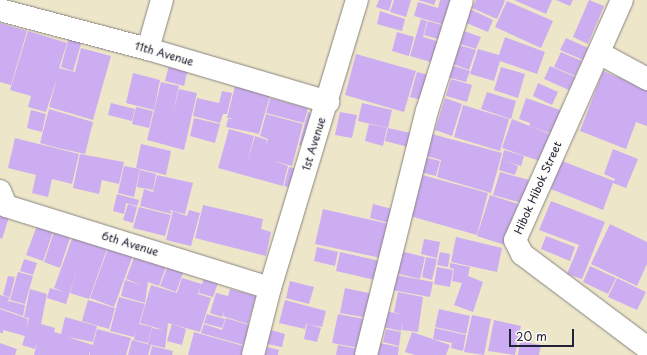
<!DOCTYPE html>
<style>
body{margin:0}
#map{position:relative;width:647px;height:355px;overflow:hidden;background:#eee6c9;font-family:"Playpen Sans",sans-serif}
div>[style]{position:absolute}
.building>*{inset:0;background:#cdadf1}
.roads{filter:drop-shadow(0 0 1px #888482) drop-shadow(0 0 1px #888482)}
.minor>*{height:22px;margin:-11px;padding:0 11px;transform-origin:11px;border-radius:11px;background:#fff}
span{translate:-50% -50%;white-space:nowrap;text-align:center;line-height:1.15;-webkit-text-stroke:3px #fdfcf7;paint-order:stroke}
.street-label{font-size:11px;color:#22223b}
.scale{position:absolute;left:509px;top:329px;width:65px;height:18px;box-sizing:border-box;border:2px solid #22223b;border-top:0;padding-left:5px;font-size:12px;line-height:14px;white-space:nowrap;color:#22223b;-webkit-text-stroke:3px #fdfcf7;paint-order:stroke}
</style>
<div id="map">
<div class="building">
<div style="clip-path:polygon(379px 0,392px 0,389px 11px,376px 7px)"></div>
<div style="clip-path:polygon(394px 0,411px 0,406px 17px,390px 12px)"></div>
<div style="clip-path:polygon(418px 0,436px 0,434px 5px)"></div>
<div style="clip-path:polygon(440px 0,456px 0,445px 25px,414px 16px,418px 2px,438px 8px)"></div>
<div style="clip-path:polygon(476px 0,504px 0,505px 1px,497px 19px,472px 8px)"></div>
<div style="clip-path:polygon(514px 0,552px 0,546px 14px)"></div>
<div style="clip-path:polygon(556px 0,573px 0,570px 6px)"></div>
<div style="clip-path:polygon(589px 0,604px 6px,588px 44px,573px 37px)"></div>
<div style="clip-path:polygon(507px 1px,553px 21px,541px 48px,495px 27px)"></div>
<div style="clip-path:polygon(470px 9px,493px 20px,488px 32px,464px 22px)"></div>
<div style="clip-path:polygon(380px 11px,405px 19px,402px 31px,377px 24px)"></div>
<div style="clip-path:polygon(421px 19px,427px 21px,423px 37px,440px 42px,434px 63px,410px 56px)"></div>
<div style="clip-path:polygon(428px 21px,445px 26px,441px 40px,424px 35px)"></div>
<div style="clip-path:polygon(0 23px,27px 31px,11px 85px,0 82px)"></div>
<div style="clip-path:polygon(28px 31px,67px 43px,59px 68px,75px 72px,81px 48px,111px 56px,93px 120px,49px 107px,58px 75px,46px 112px,28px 107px,31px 96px,10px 90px)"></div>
<div style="clip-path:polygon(464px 31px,481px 37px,476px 49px,460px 44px)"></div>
<div style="clip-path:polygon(397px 32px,414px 37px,409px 56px,392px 51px)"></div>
<div style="clip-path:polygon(69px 37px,82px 41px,73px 71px,61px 67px)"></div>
<div style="clip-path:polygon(505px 37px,545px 52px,537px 74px,500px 61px,494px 81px,470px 74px,478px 49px,499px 55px)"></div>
<div style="clip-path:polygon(566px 38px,588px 48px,583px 60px,560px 50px)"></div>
<div style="clip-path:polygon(459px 45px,476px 50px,469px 70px,453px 64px)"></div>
<div style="clip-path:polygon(561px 52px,582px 61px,575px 76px,554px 67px)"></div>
<div style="clip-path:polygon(356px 54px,416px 71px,404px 112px,345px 95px)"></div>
<div style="clip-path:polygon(169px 65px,188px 69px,184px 86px,165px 81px)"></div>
<div style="clip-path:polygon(451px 65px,470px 71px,466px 82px,447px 77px)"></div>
<div style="clip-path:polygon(550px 66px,575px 77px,569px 90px,544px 79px)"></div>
<div style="clip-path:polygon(501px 67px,525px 74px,518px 98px,494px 90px)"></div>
<div style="clip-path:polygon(603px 71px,647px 89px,647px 126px,636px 122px,626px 149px,580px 131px)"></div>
<div style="clip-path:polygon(417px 72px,436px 77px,429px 102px,410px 97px)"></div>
<div style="clip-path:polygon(133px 73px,160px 80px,154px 110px,126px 103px)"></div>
<div style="clip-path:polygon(451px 79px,472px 85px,467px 102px,446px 96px)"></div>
<div style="clip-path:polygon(161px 82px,179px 86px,172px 117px,179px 89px,197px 93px,184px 150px,147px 140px)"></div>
<div style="clip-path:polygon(538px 83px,558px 92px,552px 105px,533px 96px)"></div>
<div style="clip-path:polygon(235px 86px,270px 95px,259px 134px,226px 127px,228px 119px,234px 119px,227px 118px)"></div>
<div style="clip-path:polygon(222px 91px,232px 93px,227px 114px,223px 114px,220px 123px,193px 116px,197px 98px,219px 103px)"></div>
<div style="clip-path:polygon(487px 92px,516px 101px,511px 119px,481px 109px)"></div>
<div style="clip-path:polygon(270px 98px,308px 108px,304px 123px,266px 113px)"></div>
<div style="clip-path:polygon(445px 98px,462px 104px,452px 136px,435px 130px)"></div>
<div style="clip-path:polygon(526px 98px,560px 110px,552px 134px,529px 126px,530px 123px,519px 119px)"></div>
<div style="clip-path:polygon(111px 103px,135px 109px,132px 121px,108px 115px)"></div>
<div style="clip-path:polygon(362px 103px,392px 110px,388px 128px,358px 121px)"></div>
<div style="clip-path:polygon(463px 105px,509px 119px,500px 151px,454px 137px)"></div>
<div style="clip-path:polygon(136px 107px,153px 111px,149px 128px,132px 124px)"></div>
<div style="clip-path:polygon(49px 109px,93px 122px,85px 154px,54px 147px,56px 137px,54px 147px,40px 143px)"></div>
<div style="clip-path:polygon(31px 110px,46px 114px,42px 132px,27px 128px)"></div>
<div style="clip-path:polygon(308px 112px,319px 116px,310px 149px,299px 145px)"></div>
<div style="clip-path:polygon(340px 112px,357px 115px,352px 138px,335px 135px)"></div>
<div style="clip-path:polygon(266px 114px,303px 124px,292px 166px,274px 161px,288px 166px,283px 186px,218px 168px,229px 129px,254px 136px,247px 163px,255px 136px,267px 140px,261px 161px,265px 147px,278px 151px,265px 147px,268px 139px,260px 136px)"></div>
<div style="clip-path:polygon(194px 118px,220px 124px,215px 143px,190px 136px)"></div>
<div style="clip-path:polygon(512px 119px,552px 135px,543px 162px,519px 154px,522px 147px,519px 154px,502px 148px)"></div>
<div style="clip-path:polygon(369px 124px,387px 128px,383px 146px,365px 141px)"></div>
<div style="clip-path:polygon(388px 128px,415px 134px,412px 148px,385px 141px)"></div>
<div style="clip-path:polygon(432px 134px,502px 153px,491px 193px,437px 177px,441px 160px,426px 156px)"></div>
<div style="clip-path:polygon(15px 138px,79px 154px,72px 184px,52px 179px,48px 197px,32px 193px,36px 175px,8px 168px)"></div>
<div style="clip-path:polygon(141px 144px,171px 151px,166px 175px,136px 168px)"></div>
<div style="clip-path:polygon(613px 149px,638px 159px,626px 188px,613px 183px,603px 210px,551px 189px,562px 161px,614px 181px,615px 179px,604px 174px)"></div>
<div style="clip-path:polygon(504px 150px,524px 156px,521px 166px,506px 161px,518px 166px,515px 175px,499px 170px)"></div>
<div style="clip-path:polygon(80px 154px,124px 162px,119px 184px,102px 180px,99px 194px,73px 188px)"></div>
<div style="clip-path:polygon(424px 157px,440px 161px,436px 176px,420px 172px)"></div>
<div style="clip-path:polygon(124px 166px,140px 169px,134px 197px,118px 193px)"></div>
<div style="clip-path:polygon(289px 167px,301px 170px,295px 189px,284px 186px)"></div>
<div style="clip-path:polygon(140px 170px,156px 174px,153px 190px,137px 187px)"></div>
<div style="clip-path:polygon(500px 172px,529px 180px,522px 203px,493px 195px)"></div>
<div style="clip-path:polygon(157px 175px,193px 183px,185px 214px,170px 210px,172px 214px,140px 206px,144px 189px,153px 192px)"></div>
<div style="clip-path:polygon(422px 175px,488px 193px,477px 235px,410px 216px)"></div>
<div style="clip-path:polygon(117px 194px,139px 200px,137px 206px,126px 203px,124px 214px,113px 211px)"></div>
<div style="clip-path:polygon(490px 195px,518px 204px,505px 245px,477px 236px)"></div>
<div style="clip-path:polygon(551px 201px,605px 222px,582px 279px,567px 274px,579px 245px,539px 230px)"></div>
<div style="clip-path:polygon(128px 204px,137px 207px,133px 223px,123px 220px)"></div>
<div style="clip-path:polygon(373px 204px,392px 209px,389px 223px,370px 218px)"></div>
<div style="clip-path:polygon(203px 205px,263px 219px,261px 229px,271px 232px,266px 256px,195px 238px)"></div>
<div style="clip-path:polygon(139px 207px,171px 215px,165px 236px,133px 228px)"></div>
<div style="clip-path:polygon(323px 209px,389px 224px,381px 258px,315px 244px)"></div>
<div style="clip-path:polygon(189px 210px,200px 213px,191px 246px,166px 240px,173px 211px,187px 216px)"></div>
<div style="clip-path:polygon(0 214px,9px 217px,2px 239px,0 238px)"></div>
<div style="clip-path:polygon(38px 223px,54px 229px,43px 261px,26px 255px)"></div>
<div style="clip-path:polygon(610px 224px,647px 242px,647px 264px,637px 286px,591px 264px)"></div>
<div style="clip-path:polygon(55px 229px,71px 235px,60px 268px,44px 262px)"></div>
<div style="clip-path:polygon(73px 236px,107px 249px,89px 299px,70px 293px,80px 261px,66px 304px,47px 298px,50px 288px,64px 292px,54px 288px)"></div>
<div style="clip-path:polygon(546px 236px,575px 247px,570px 261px,541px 249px)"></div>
<div style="clip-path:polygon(456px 237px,502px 248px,497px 272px,451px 262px)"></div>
<div style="clip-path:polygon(424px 239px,440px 242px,437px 258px,421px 254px)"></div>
<div style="clip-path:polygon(109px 246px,133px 255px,114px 307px,90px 298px)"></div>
<div style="clip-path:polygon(317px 247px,338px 252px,335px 266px,314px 261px)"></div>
<div style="clip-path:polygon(400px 251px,425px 257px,420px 279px,395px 273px)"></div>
<div style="clip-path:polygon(340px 252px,380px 261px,375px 280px,336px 271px)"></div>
<div style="clip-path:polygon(440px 252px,450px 254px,448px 267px,437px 265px)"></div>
<div style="clip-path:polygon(135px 255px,167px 264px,159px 286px,148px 282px,145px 303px,121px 296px,125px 280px,142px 285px,126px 279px)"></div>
<div style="clip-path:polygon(426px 257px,437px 259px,432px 280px,422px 277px)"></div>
<div style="clip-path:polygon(24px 259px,37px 263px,33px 275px,20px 271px)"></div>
<div style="clip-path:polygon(169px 263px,185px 268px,176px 292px,160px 286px)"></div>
<div style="clip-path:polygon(450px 263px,470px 267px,468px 276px,483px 282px,473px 312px,454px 305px,462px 283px,452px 281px,454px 269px,450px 268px)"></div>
<div style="clip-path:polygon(590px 266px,616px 278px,608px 294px,583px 282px)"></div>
<div style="clip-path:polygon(437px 267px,453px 270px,450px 287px,434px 284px)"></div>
<div style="clip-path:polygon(18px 272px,33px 276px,25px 304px,10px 300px)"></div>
<div style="clip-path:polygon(396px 275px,433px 282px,430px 297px,392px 290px)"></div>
<div style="clip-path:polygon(8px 276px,15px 277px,10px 297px,3px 295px)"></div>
<div style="clip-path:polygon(182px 278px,202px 284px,204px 279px,218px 283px,213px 297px,199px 293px,201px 285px,198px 294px,211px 298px,200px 332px,168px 323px,165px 348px,148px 344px,152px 328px,164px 330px,140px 323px,151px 285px,177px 293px)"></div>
<div style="clip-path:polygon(617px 278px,646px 292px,637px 310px,608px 297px)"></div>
<div style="clip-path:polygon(290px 281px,314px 287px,309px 304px,286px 298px)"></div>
<div style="clip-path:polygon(345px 288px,373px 294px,368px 318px,340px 313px)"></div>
<div style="clip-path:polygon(30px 289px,47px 294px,41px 324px,55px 328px,54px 332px,61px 334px,65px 317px,97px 326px,93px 342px,68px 337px,105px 349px,93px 345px,97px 329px,131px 338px,126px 355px,90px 355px,90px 351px,89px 355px,34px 355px,38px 339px,35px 349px,22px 345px,25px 336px,3px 330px,3px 333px,0 333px,0 309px,28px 319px,26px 332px,29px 318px,24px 317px)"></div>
<div style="clip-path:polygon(230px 289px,256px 296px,248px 324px,223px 316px,224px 310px,222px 317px,210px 313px,216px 293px,228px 296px)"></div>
<div style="clip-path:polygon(398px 292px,423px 297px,418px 332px,402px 330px,403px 322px,401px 331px,383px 327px,386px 311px,404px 315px,394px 312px)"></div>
<div style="clip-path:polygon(0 295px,9px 297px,8px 305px,9px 301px,25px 305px,23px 316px,0 308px)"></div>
<div style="clip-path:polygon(119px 297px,145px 304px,139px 324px,152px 327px,148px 343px,134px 340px,136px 330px,134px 337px,110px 331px)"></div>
<div style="clip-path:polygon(88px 300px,115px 308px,109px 329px,82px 321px)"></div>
<div style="clip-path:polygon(285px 300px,326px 311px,322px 327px,306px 324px,305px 329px,279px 323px)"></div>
<div style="clip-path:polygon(439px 309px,470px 316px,466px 334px,435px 327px)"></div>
<div style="clip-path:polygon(207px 314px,225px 319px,222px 328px,204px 323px)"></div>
<div style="clip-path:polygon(338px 314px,364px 319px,359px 348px,332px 343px)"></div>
<div style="clip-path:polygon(472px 315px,491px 319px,484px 355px,464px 352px)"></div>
<div style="clip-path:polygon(226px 318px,252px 326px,247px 346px,201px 333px,204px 324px,222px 330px)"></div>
<div style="clip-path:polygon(494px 320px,521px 326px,515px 355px,488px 351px)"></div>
<div style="clip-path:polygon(172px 324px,186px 329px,182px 345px,167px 341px)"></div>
<div style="clip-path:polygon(307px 324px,321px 328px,317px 342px,304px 339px)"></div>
<div style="clip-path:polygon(435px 328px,466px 335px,463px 351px,451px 348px,452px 343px,433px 339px)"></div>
<div style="clip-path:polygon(386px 329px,401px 332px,399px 346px,383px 342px)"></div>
<div style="clip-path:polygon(271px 330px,285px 334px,282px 347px,267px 344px)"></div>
<div style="clip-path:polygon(194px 332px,247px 347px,244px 355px,188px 355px)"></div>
<div style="clip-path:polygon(412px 332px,450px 345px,446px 355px,415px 355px,405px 352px)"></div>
<div style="clip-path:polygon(132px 340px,151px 345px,148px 355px,128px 355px)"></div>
<div style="clip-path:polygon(520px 341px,541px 345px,539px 355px,518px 355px)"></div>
<div style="clip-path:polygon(0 343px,17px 349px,15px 355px,0 355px)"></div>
<div style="clip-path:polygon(380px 343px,399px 347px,398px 355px,378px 355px)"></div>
<div style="clip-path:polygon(338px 345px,358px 349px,356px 355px,336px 355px)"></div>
<div style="clip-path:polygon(152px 346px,173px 351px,172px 355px,150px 355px)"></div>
<div style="clip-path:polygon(267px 347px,279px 350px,278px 355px,265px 355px)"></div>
</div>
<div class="roads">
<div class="minor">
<div style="left:622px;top:0;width:263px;rotate:114deg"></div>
<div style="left:515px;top:240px;width:16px;rotate:63deg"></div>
<div style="left:522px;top:254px;width:156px;rotate:36.9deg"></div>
<div style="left:0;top:10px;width:153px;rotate:14.8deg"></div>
<div style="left:148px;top:49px;width:188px;rotate:16.4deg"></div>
<div style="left:148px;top:49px;width:51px;rotate:-74.1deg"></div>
<div style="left:599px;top:53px;width:55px;rotate:28.4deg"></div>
<div style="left:0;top:191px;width:16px;rotate:68deg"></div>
<div style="left:6px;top:206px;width:276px;rotate:17.3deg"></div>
<div style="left:253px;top:355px;width:69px;rotate:-75.8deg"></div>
<div style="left:270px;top:288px;width:301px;rotate:-73.2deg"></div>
<div style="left:366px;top:355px;width:252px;rotate:-76deg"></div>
<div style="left:427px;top:111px;width:116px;rotate:-72.5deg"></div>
</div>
</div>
<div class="street-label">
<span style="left:164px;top:54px;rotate:16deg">11th Avenue</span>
<span style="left:314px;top:144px;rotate:-73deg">1st Avenue</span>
<span style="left:538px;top:188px;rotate:-66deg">Hibok Hibok Street</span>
<span style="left:130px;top:244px;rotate:17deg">6th Avenue</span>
</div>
<div class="scale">20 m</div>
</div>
